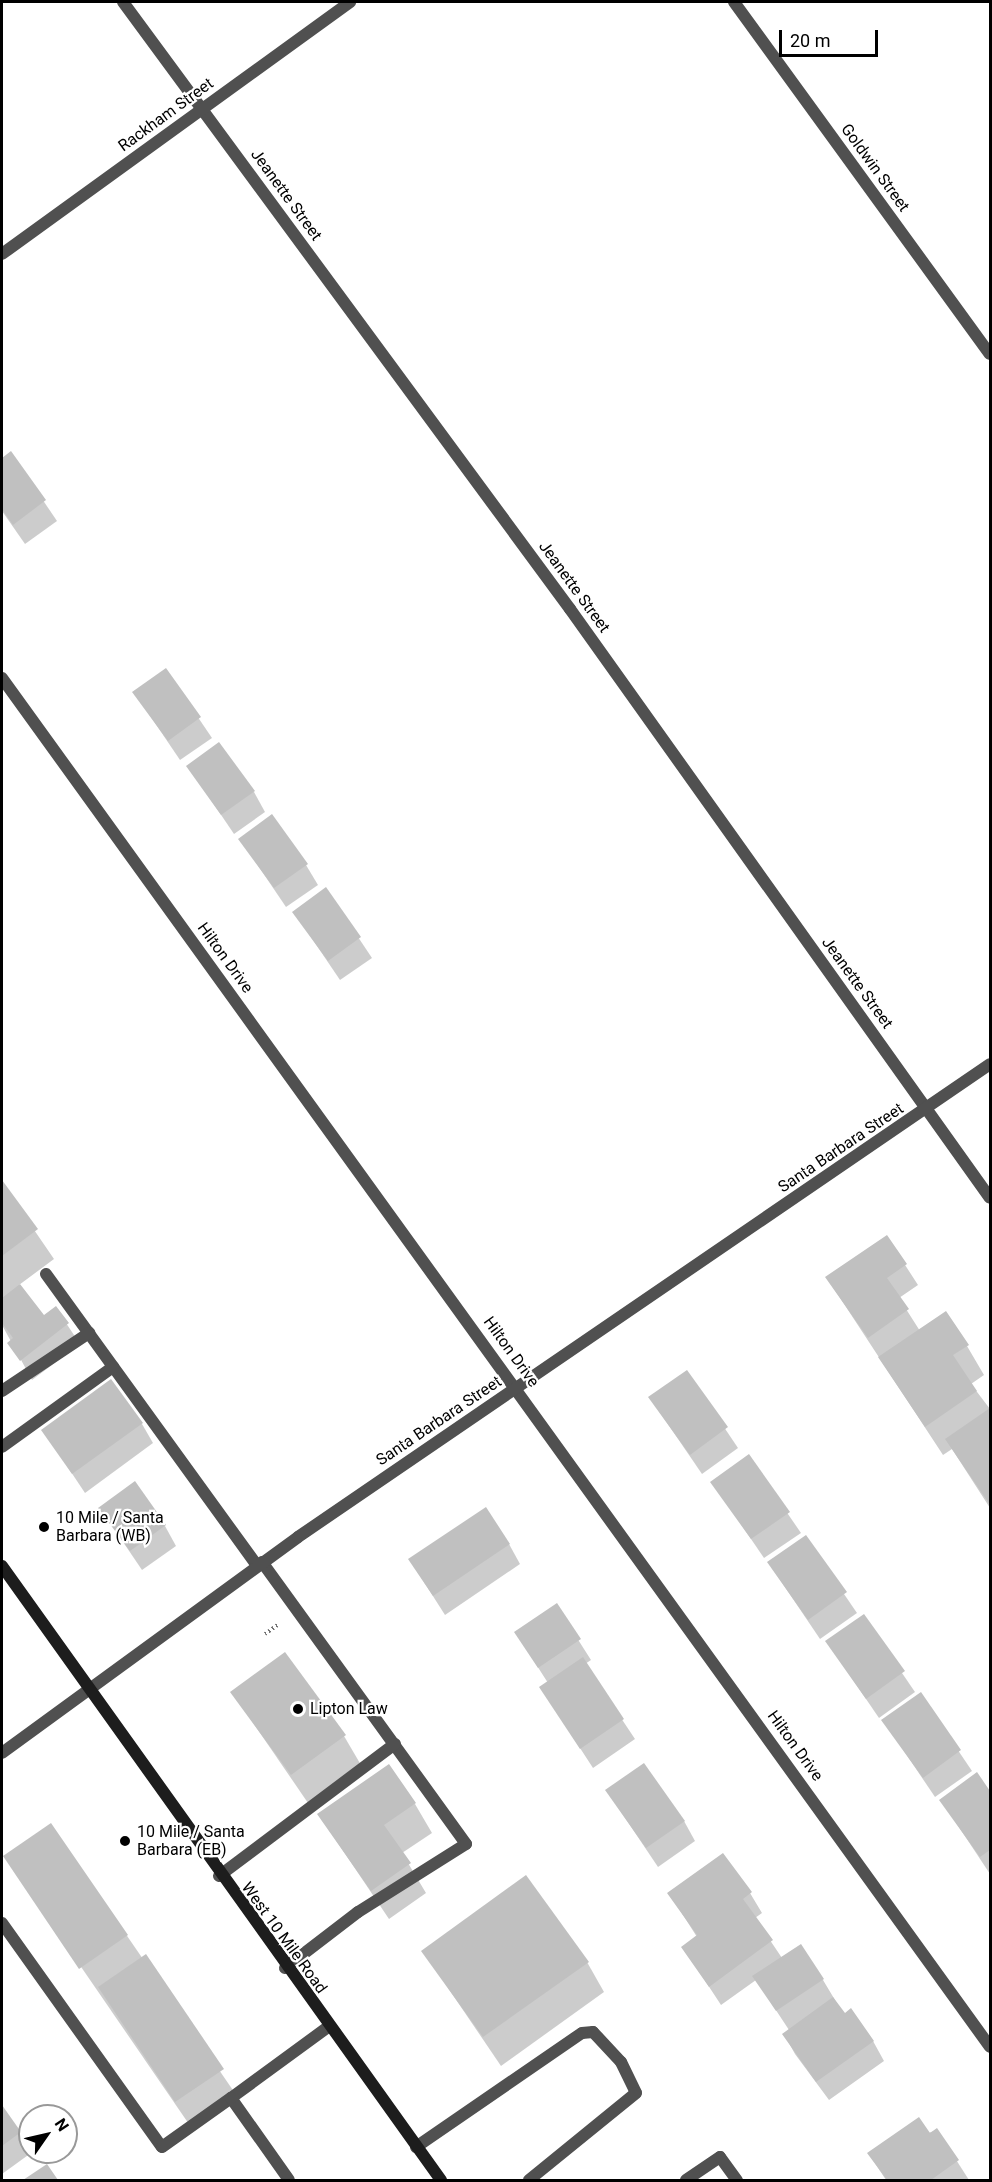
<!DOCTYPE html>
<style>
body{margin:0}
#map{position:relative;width:992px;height:2182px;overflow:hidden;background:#fff;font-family:Roboto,sans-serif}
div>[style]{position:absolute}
.shadow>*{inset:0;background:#0003}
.building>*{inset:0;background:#c0c0c0}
.path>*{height:4px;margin-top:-2px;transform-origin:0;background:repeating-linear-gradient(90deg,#727272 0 1.5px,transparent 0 4.5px)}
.lane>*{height:12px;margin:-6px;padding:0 6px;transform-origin:6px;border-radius:6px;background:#505050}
.street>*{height:12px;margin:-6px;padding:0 6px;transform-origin:6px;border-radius:6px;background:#505050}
.secondary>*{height:12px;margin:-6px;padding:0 6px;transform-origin:6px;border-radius:6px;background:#1d1d1d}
.dots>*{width:16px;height:16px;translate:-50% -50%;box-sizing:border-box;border:3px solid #fff;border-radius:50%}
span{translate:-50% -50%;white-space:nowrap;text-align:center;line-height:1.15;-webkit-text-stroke:4.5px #fff;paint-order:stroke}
.street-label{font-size:16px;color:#000}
.poi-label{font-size:16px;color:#000}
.left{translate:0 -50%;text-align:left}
.frame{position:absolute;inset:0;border:3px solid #000;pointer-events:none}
.north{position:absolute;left:18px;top:2104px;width:60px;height:60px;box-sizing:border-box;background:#fff;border:2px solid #999;border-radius:50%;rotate:56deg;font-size:16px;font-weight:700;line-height:24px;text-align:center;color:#000}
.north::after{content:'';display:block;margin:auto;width:21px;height:27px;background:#000;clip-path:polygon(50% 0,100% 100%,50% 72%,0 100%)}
.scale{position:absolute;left:779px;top:30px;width:99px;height:27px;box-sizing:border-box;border:3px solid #000;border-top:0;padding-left:8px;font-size:18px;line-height:21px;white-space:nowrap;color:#000;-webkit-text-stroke:4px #fff;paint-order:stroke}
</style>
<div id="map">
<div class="shadow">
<div style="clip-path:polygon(11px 453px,57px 521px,25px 544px,2px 511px,2px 460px)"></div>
<div style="clip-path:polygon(166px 670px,212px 738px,180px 760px,134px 692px)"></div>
<div style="clip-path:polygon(188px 766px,254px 792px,265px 812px,234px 834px)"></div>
<div style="clip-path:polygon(240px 839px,306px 865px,318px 885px,286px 907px)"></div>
<div style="clip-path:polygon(326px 889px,372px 958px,340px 980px,294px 912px)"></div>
<div style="clip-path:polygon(2px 1183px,54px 1259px,19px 1285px,44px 1317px,56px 1308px,80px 1344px,32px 1380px,2px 1325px)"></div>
<div style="clip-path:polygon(887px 1237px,918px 1285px,899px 1298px,920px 1331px,967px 1346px,984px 1375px,971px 1384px,990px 1409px,990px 1508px,952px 1449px,943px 1455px,827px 1278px)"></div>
<div style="clip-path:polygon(687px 1372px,738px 1448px,702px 1474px,650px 1398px)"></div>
<div style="clip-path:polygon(142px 1424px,153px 1443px,85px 1493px,43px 1430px)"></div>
<div style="clip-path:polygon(748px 1456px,801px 1533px,764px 1558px,712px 1482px)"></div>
<div style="clip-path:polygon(100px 1508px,165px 1526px,176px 1546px,142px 1570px)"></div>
<div style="clip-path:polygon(805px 1537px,857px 1613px,820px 1639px,768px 1562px)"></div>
<div style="clip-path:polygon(509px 1544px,520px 1564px,445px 1615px,410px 1560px)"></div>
<div style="clip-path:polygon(556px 1605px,591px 1660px,585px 1664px,635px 1739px,593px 1768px,541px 1688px,548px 1683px,516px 1633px)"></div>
<div style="clip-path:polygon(863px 1616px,915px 1692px,879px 1718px,827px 1642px)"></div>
<div style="clip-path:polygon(232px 1692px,344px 1736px,361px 1765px,308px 1803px)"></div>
<div style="clip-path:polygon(920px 1694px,972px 1771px,935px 1797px,883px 1720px)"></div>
<div style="clip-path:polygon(977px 1774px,990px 1794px,990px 1874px,941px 1800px)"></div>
<div style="clip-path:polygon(607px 1791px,684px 1821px,695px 1841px,658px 1867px)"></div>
<div style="clip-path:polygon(415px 1804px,432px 1833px,402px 1853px,426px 1893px,389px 1919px,319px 1815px)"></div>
<div style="clip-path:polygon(51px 1825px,239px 2099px,193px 2130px,5px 1856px)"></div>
<div style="clip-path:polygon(669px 1893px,750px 1893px,762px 1913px,755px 1918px,782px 1958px,823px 1980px,844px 2015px,873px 2041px,884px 2061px,829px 2100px,795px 2054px,784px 2034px,789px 2030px,756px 1980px,721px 2005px,683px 1947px,697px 1937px)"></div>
<div style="clip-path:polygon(423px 1951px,587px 1962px,604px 1992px,501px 2066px)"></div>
<div style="clip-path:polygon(2px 2107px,31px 2153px,2px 2174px)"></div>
<div style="clip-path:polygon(937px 2130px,969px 2180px,886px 2180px,869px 2154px)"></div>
</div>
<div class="building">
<div style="clip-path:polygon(11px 451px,46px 500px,13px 525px,2px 509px,2px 458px)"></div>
<div style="clip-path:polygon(166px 668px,201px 717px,168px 741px,132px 692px)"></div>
<div style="clip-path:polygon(219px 742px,255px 791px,221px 815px,186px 766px)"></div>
<div style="clip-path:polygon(272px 814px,308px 864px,274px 888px,238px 839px)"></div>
<div style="clip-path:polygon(326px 887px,361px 937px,328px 961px,292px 912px)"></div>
<div style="clip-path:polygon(2px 1180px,38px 1229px,2px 1256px)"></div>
<div style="clip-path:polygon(887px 1235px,907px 1264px,887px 1278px,909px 1309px,868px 1338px,825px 1277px)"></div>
<div style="clip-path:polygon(20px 1284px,44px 1315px,56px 1306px,69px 1323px,20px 1361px,7px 1343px,13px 1338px,2px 1323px,2px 1298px)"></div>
<div style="clip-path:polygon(946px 1311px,969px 1345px,953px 1355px,977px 1391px,925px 1427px,878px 1357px)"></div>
<div style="clip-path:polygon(687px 1370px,728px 1427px,690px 1455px,648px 1397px)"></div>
<div style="clip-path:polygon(111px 1379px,143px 1423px,72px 1474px,41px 1430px)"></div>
<div style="clip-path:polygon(990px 1408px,990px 1505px,945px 1439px)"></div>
<div style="clip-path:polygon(749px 1454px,790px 1512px,751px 1539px,710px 1482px)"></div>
<div style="clip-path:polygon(135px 1481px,166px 1525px,130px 1551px,98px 1508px)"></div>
<div style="clip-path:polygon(486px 1507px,510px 1544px,433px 1596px,408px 1559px)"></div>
<div style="clip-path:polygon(806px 1535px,847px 1592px,808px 1620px,767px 1562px)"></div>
<div style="clip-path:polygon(557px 1603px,581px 1639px,538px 1668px,514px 1632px)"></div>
<div style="clip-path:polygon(864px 1614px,905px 1671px,866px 1699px,825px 1641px)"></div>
<div style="clip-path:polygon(285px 1652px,346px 1735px,291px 1775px,230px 1692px)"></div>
<div style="clip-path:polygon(583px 1657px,624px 1719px,580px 1749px,539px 1687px)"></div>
<div style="clip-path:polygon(921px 1692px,961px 1750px,923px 1778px,881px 1720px)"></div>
<div style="clip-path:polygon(644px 1763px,685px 1821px,646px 1848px,605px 1790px)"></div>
<div style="clip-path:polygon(389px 1764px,416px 1803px,384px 1825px,411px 1863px,371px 1891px,317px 1814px)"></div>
<div style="clip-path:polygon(977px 1772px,990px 1791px,990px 1850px,980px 1857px,939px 1800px)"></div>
<div style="clip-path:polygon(51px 1823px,128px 1935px,79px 1969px,3px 1856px)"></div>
<div style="clip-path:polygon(723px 1853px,752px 1892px,743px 1899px,773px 1940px,709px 1987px,681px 1947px,697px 1935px,667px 1893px)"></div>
<div style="clip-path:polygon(526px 1875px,589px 1962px,483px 2037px,421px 1951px)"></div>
<div style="clip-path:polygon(801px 1944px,824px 1979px,776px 2011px,752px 1976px)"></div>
<div style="clip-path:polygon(146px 1954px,224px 2069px,175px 2102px,98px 1987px)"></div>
<div style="clip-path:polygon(833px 1997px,845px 2013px,851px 2008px,874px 2041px,816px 2082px,782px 2034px)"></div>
<div style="clip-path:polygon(2px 2105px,21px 2132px,2px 2146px)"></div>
<div style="clip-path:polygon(919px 2117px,930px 2133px,937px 2128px,959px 2160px,931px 2180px,887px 2180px,867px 2153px)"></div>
<div style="clip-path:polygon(47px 2164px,58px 2180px,23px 2180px)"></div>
</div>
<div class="path">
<div style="left:265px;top:1634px;width:17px;rotate:-36deg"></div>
</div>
<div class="lane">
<div style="left:46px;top:1274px;width:360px;rotate:54.1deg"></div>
<div style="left:2px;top:1391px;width:105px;rotate:-33.7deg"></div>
<div style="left:2px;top:1447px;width:137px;rotate:-35.8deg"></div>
<div style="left:262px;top:1562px;width:348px;rotate:54.1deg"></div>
<div style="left:466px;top:1844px;width:128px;rotate:147.8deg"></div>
<div style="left:358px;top:1912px;width:92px;rotate:142.5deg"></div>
<div style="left:219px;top:1876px;width:220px;rotate:-36.9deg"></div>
<div style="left:2px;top:1923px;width:275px;rotate:54.5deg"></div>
<div style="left:162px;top:2147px;width:85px;rotate:-35.4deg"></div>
<div style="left:231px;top:2098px;width:100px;rotate:54.7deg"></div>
<div style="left:231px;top:2098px;width:120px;rotate:-36.2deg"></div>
<div style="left:416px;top:2147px;width:201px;rotate:-34.5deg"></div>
<div style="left:582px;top:2033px;width:11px;rotate:-5deg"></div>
<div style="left:593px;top:2032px;width:41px;rotate:47deg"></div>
<div style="left:621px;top:2062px;width:34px;rotate:64deg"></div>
<div style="left:636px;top:2093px;width:138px;rotate:140.9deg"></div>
<div style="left:686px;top:2180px;width:41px;rotate:-34.1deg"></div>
<div style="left:720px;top:2157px;width:29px;rotate:54deg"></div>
</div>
<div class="street">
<div style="left:123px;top:2px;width:754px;rotate:53.63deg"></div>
<div style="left:570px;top:609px;width:723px;rotate:54.51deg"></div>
<div style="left:734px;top:2px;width:435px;rotate:54deg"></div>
<div style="left:2px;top:254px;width:430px;rotate:-35.9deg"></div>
<div style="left:2px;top:678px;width:1688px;rotate:54.18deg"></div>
<div style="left:2px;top:1753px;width:366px;rotate:-36.1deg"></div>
<div style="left:298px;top:1537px;width:838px;rotate:-34.35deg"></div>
</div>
<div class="secondary">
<div style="left:2px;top:1566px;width:755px;rotate:54.44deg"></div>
</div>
<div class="dots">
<div style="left:44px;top:1527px;background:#000"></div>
<div style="left:298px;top:1709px;background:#000"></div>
<div style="left:125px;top:1841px;background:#000"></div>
</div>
<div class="street-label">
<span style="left:166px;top:115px;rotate:-36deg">Rackham Street</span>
<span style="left:875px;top:168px;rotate:54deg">Goldwin Street</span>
<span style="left:286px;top:195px;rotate:54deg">Jeanette Street</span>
<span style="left:574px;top:587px;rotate:54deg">Jeanette Street</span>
<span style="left:225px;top:958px;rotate:54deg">Hilton Drive</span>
<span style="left:857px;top:983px;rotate:54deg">Jeanette Street</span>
<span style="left:841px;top:1148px;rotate:-34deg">Santa Barbara Street</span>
<span style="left:511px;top:1352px;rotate:54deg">Hilton Drive</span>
<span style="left:439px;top:1421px;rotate:-34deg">Santa Barbara Street</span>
<span style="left:795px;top:1746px;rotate:54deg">Hilton Drive</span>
<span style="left:284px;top:1938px;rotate:54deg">West 10 Mile Road</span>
</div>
<div class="poi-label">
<span class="left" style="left:56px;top:1527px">10 Mile / Santa<br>Barbara (WB)</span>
<span class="left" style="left:310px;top:1709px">Lipton Law</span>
<span class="left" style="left:137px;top:1841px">10 Mile / Santa<br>Barbara (EB)</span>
</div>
<div class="frame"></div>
<div class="north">N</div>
<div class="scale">20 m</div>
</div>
